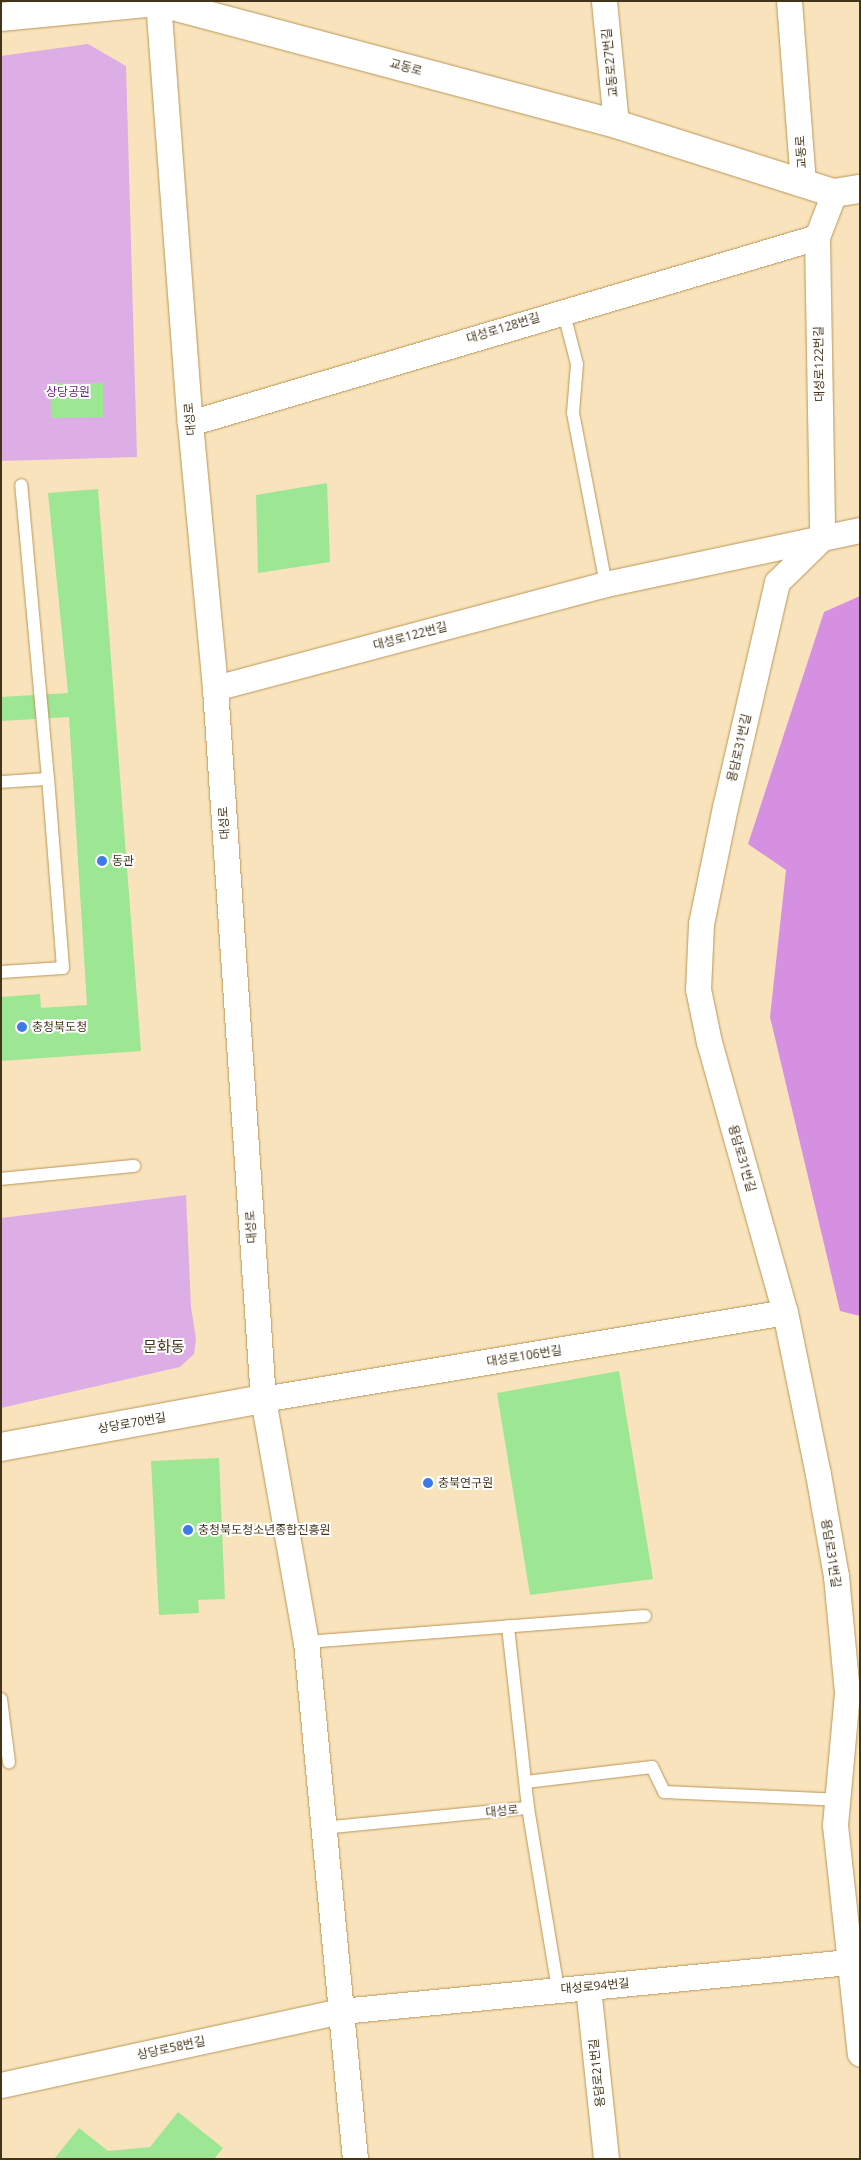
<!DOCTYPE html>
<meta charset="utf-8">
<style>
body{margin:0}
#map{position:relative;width:861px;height:2160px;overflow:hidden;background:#f9e3bc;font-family:"Open Sans","Noto Sans KR",sans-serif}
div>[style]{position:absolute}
.green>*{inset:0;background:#ddade6}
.forest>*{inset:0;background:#d590e1}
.building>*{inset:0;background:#9de693}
.roads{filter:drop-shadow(0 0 1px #b99656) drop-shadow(0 0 1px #b99656)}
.service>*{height:12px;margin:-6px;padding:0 6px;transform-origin:6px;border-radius:6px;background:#fff}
.minor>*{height:25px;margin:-12.5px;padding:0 12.5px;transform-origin:12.5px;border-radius:12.5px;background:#fff}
.tertiary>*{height:28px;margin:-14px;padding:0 14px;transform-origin:14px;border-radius:14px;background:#fff}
.dots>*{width:14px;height:14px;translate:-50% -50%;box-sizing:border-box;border:2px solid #fff;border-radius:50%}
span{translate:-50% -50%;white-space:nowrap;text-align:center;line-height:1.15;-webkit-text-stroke:4px #fff;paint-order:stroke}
.street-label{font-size:12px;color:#423418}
.park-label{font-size:12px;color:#762585}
.poi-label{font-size:12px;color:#423418}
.left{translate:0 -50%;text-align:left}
.quarter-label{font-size:15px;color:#423418}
.frame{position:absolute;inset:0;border:2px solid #423418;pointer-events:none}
</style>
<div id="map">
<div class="green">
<div style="clip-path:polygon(88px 44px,126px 66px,137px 457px,1px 461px,1px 56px)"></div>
<div style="clip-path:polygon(186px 1195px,191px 1307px,196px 1339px,194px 1354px,180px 1367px,1px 1408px,1px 1218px)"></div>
</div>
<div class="forest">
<div style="clip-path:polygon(860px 596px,860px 1316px,840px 1311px,770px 1017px,786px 870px,748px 844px,824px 612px)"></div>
</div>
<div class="building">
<div style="clip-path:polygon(50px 383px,103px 383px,103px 417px,51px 418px)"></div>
<div style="clip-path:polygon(327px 483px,330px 562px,258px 573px,256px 495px)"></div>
<div style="clip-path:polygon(98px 489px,141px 1051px,1px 1061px,1px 997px,40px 994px,41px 1008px,87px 1005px,69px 717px,1px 721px,1px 697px,68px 693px,48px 493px)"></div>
<div style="clip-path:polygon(619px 1371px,653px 1579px,530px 1595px,497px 1393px)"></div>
<div style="clip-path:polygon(219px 1458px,225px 1599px,198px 1600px,199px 1613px,159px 1615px,151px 1461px)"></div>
<div style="clip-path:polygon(178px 2112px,223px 2148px,214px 2159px,54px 2159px,79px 2128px,108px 2151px,150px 2147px)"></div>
</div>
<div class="roads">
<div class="service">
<div style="left:563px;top:310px;width:56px;rotate:75.5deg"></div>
<div style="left:577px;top:364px;width:49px;rotate:94.7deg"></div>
<div style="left:573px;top:413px;width:174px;rotate:79.1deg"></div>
<div style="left:1px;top:782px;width:47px;rotate:-3.7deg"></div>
<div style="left:1px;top:972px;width:62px;rotate:-3.7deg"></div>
<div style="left:63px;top:968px;width:190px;rotate:-94.5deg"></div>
<div style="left:48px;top:779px;width:295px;rotate:-95.2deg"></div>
<div style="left:1px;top:1179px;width:134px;rotate:-5.6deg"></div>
<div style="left:306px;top:1642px;width:340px;rotate:-4.4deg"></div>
<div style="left:1px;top:1699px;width:64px;rotate:82.8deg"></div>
<div style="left:526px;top:1782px;width:127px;rotate:-6.8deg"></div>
<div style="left:652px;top:1767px;width:28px;rotate:64deg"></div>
<div style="left:664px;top:1792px;width:173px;rotate:2.6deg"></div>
<div style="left:528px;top:1808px;width:183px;rotate:80.6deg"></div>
<div style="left:323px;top:1828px;width:206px;rotate:-5.6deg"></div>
<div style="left:528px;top:1808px;width:183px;rotate:-96.3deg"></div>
</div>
<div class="minor">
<div style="left:158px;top:1px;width:423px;rotate:85.7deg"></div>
<div style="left:190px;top:423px;width:266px;rotate:84.6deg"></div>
<div style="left:215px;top:688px;width:713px;rotate:86.14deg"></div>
<div style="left:263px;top:1399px;width:247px;rotate:80deg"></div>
<div style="left:306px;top:1642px;width:519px;rotate:84.59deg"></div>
<div style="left:604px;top:1px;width:124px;rotate:84.4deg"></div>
<div style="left:789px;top:1px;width:183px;rotate:85.6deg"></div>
<div style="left:834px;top:193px;width:47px;rotate:111.1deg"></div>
<div style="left:817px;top:237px;width:301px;rotate:89deg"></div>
<div style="left:822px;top:538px;width:63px;rotate:135.6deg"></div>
<div style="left:777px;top:582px;width:231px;rotate:103deg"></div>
<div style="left:725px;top:807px;width:119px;rotate:101.6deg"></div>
<div style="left:701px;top:924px;width:65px;rotate:92.6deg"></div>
<div style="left:698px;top:989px;width:54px;rotate:78.3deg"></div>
<div style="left:709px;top:1042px;width:280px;rotate:74.3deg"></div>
<div style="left:785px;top:1312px;width:165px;rotate:78.5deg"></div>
<div style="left:818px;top:1474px;width:104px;rotate:80deg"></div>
<div style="left:836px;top:1576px;width:118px;rotate:84.6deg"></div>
<div style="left:847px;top:1693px;width:133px;rotate:95.2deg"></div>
<div style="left:835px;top:1825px;width:230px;rotate:83.8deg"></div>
<div style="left:190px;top:423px;width:654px;rotate:-16.52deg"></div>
<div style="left:215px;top:688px;width:405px;rotate:-14.9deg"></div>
<div style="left:606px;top:584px;width:260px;rotate:-12deg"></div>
<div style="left:263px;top:1399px;width:529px;rotate:-9.46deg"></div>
<div style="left:588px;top:1987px;width:173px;rotate:84deg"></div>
<div style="left:1px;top:2085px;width:348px;rotate:-12.3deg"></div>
<div style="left:341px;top:2011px;width:510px;rotate:-5.51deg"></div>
</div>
<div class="tertiary">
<div style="left:1px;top:17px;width:158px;rotate:-5.5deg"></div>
<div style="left:158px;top:2px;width:474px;rotate:14.9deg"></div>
<div style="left:616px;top:124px;width:229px;rotate:17.6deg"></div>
<div style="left:834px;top:193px;width:26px;rotate:-9deg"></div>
<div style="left:1px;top:1447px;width:266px;rotate:-10.4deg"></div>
</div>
</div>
<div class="dots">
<div style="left:102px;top:861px;background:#3d79e8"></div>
<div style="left:22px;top:1027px;background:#3d79e8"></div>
<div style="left:428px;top:1483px;background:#3d79e8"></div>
<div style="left:188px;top:1530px;background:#3d79e8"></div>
</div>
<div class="street-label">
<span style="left:610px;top:63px;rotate:-96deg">교동로27번길</span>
<span style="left:406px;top:67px;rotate:15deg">교동로</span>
<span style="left:801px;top:152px;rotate:-94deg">교동로</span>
<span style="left:503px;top:328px;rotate:-17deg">대성로128번길</span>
<span style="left:819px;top:364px;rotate:-91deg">대성로122번길</span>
<span style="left:190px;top:419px;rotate:-95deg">대성로</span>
<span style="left:410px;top:636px;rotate:-15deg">대성로122번길</span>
<span style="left:739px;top:748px;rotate:-77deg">용담로31번길</span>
<span style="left:224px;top:823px;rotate:-94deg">대성로</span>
<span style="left:742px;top:1158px;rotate:74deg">용담로31번길</span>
<span style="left:251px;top:1227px;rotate:-94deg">대성로</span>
<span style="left:524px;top:1356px;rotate:-9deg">대성로106번길</span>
<span style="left:132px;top:1423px;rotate:-10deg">상당로70번길</span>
<span style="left:831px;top:1553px;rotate:81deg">용담로31번길</span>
<span style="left:502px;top:1811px;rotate:-6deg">대성로</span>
<span style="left:595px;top:1986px;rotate:-5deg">대성로94번길</span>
<span style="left:171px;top:2048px;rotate:-12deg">상당로58번길</span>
<span style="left:597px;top:2073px;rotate:-96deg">용담로21번길</span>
</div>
<div class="park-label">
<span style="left:68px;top:392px">상당공원</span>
</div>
<div class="poi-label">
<span class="left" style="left:112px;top:861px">동관</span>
<span class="left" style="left:32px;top:1027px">충청북도청</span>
<span class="left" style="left:438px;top:1483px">충북연구원</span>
<span class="left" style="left:198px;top:1530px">충청북도청소년종합진흥원</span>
</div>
<div class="quarter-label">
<span style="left:164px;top:1347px">문화동</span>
</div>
<div class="frame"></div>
</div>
